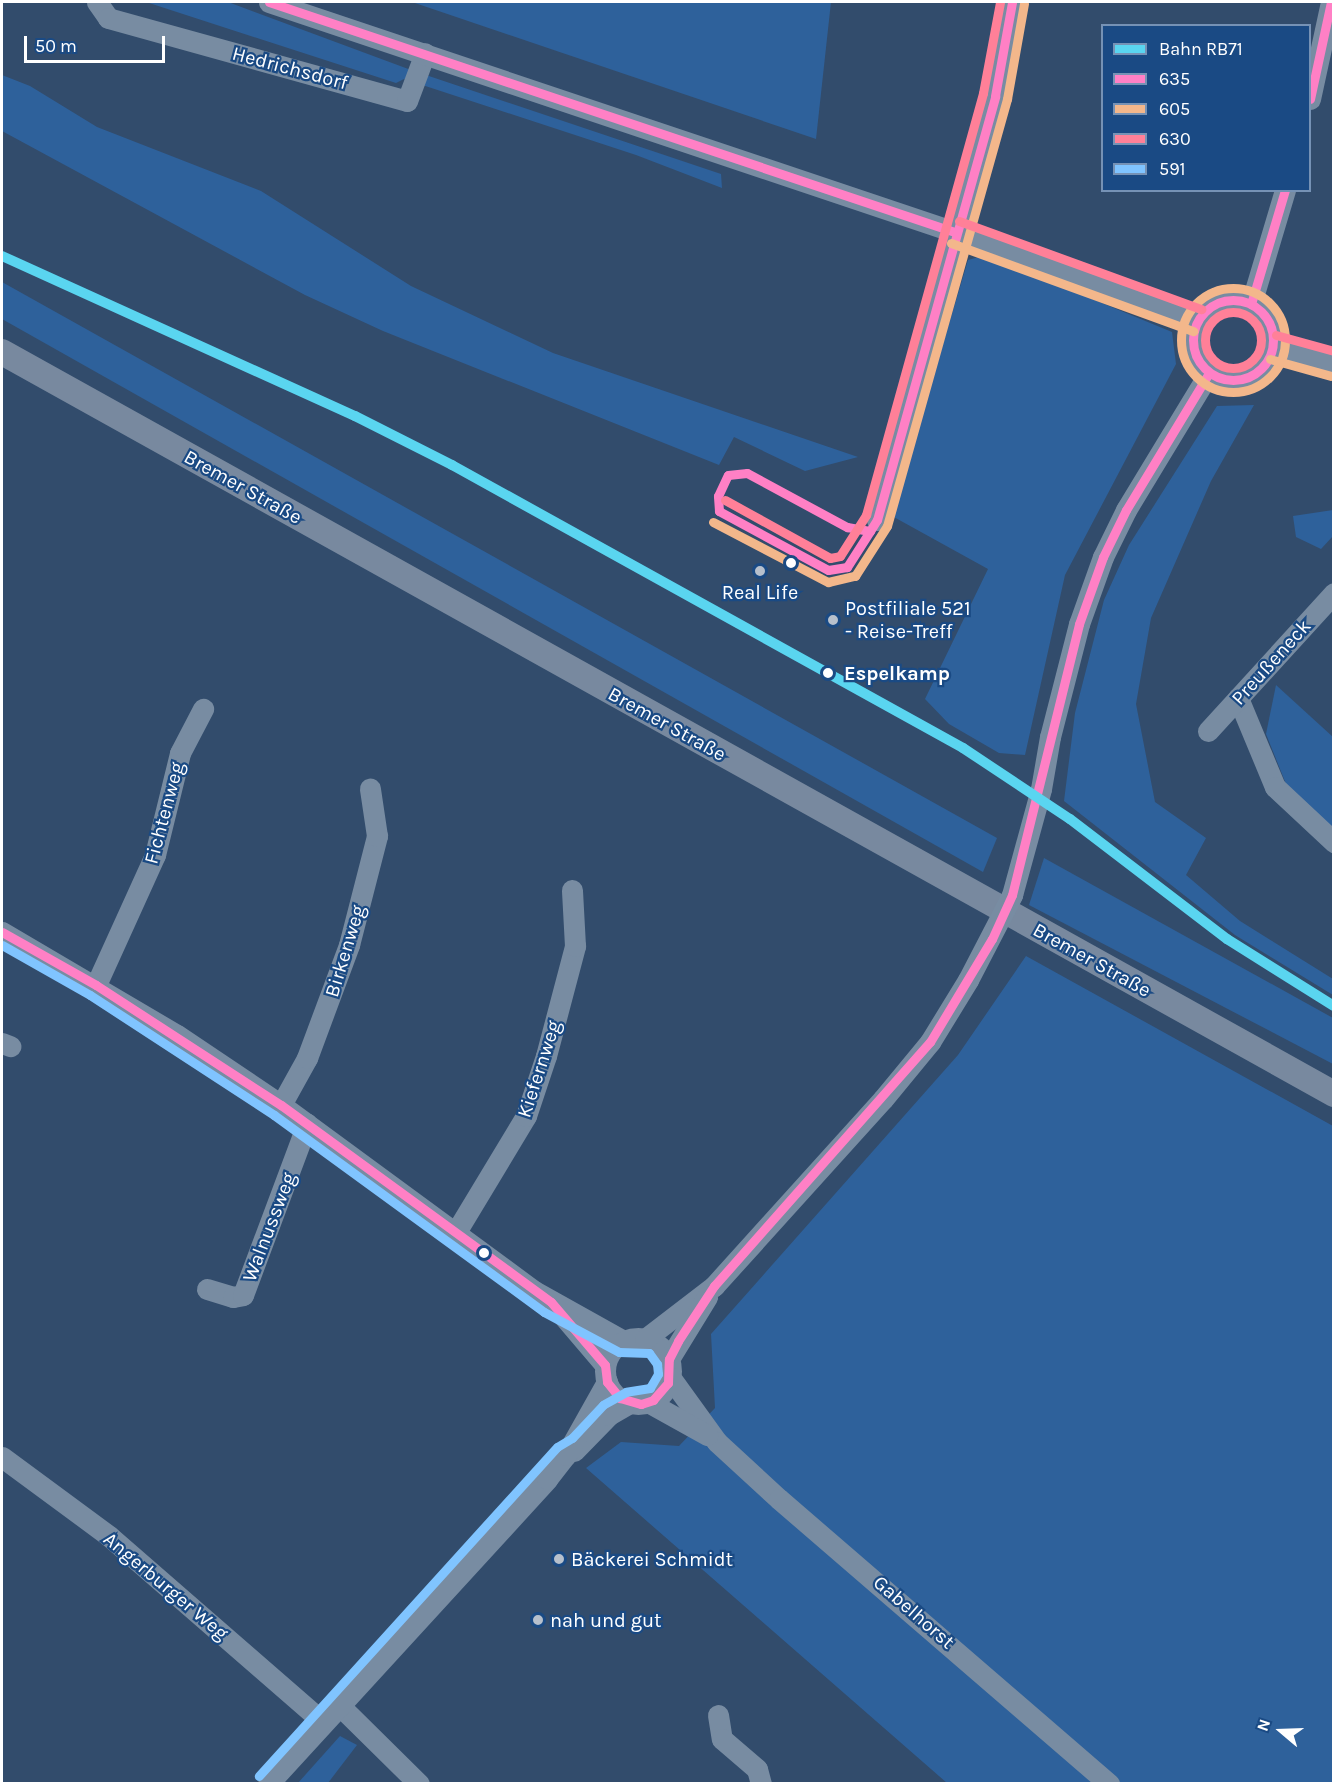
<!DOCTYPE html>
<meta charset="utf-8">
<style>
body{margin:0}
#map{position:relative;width:1335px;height:1785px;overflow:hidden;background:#324c6c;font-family:Karla,sans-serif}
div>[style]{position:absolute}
.green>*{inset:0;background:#2e619b}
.minor>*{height:21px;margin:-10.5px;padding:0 10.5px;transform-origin:10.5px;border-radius:10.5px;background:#788ca2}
.minor>.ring{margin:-10.5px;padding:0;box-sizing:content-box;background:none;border:21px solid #788ca2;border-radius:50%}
.major>*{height:26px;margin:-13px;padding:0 13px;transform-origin:13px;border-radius:13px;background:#78899f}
.minor-bridge>*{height:21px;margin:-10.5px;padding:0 10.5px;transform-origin:10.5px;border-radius:10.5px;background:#788ca2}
.bus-1>*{height:9px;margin:-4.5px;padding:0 4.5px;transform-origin:4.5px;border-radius:4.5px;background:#ff80c5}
.bus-1>.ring{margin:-4.5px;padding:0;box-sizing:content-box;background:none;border:9px solid #ff80c5;border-radius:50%}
.bus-2>*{height:9px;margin:-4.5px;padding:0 4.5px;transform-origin:4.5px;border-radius:4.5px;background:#f3b78b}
.bus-2>.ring{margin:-4.5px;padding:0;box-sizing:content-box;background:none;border:9px solid #f3b78b;border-radius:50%}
.bus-3>*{height:9px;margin:-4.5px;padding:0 4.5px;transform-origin:4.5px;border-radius:4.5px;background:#ff8098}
.bus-3>.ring{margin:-4.5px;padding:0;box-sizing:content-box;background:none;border:9px solid #ff8098;border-radius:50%}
.bus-4>*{height:9px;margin:-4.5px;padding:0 4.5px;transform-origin:4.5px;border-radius:4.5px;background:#80c4ff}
.rail-1>*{height:10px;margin:-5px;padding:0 5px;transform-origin:5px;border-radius:5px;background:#5ad5f0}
.dots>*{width:16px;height:16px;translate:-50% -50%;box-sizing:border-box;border:3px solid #1a4a84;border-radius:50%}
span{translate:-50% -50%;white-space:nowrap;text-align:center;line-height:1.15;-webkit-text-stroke:4.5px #1a4a84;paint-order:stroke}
.street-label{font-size:20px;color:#fff}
.poi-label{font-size:20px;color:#fff}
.left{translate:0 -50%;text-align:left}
.stop-label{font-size:20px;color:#fff;font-weight:700}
.frame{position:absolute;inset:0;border:3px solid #fff;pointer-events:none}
.legend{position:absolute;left:1101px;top:24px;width:210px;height:168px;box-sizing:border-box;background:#1a4a84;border:2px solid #7692b5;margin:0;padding:8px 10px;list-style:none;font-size:18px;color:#fff}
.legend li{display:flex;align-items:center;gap:12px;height:30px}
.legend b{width:30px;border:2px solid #7692b5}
.north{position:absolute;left:1251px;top:1701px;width:60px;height:60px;-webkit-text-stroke:4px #1a4a84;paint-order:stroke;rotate:289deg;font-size:16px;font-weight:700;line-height:24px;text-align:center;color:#fff}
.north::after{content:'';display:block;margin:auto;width:21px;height:27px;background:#fff;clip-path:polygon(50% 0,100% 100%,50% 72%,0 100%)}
.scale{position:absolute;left:24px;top:36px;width:141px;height:27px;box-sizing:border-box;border:3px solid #fff;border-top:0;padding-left:8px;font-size:18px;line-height:21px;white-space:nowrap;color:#fff;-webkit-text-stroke:4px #1a4a84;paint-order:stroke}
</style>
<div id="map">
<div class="green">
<div style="clip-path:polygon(146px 2px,228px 2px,411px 70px,721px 174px,722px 188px,636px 155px,404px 79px,396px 83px)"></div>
<div style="clip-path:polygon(412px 2px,831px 2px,816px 139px)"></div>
<div style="clip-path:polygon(2px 75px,30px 86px,97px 127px,261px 191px,411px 286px,553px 353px,858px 457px,805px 471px,734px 437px,719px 465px,383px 331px,305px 295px,2px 131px)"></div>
<div style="clip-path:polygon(986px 255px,1172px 332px,1176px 364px,1065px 575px,1025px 755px,999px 753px,949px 724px,925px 699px,988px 569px,892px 516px,968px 260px)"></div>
<div style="clip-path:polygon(2px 282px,997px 838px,983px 872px,2px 319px)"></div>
<div style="clip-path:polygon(1254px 405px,1211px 481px,1151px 618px,1136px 704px,1155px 802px,1206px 838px,1186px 875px,1240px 921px,1333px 979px,1333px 995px,1235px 935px,1064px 801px,1075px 713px,1104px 600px,1129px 545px,1217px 406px)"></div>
<div style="clip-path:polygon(1333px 510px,1333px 536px,1321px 549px,1296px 537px,1293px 516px)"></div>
<div style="clip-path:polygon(1276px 685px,1333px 737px,1333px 831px,1286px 784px,1266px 734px)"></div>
<div style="clip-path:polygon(1044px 858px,1333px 1018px,1333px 1064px,1029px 905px)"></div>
<div style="clip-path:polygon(1026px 956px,1333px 1126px,1333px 1783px,947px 1783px,586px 1468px,621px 1442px,679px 1446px,715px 1408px,711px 1334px,958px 1055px)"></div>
<div style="clip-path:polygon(340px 1736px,357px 1745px,328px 1783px,298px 1783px)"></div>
</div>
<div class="minor">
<div style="left:97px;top:2px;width:19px;rotate:55deg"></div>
<div style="left:108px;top:18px;width:310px;rotate:15.5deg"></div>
<div style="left:407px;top:101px;width:51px;rotate:-69.4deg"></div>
<div style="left:269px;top:2px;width:724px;rotate:18.54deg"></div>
<div style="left:955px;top:232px;width:258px;rotate:20deg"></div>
<div style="left:1310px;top:99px;width:99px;rotate:-77.8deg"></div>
<div class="ring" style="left:1193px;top:300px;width:59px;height:59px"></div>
<div style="left:1251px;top:304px;width:119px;rotate:-73.4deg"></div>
<div style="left:1273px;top:347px;width:63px;rotate:15.6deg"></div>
<div style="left:877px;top:520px;width:440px;rotate:-74.4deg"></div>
<div style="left:995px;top:96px;width:96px;rotate:-79.7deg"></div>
<div style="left:1238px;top:698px;width:96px;rotate:67.4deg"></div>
<div style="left:1275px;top:787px;width:81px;rotate:43deg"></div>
<div style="left:1208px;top:731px;width:187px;rotate:-47.6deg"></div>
<div style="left:1050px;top:737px;width:117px;rotate:-75.6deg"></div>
<div style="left:1079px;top:624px;width:71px;rotate:-70.3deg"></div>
<div style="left:1103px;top:557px;width:52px;rotate:-63.9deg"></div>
<div style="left:1126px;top:510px;width:160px;rotate:-58.8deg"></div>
<div style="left:2px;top:932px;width:203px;rotate:30.5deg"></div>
<div style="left:177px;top:1035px;width:125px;rotate:33.9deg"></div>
<div style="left:281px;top:1105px;width:314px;rotate:36.3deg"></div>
<div style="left:534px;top:1291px;width:103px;rotate:29.1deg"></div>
<div style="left:96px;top:985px;width:143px;rotate:-65.6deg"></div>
<div style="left:155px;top:855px;width:105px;rotate:-76.2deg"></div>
<div style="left:180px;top:753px;width:50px;rotate:-62.4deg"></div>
<div style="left:2px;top:1043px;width:9px;rotate:21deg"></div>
<div style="left:281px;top:1105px;width:54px;rotate:-61deg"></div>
<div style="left:307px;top:1058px;width:121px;rotate:-69.6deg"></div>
<div style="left:349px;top:945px;width:113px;rotate:-75.6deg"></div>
<div style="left:377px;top:836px;width:48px;rotate:-98.5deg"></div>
<div style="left:456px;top:1232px;width:135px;rotate:-58.9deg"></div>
<div style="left:526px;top:1116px;width:63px;rotate:-71.6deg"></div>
<div style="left:546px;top:1056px;width:114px;rotate:-75.2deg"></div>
<div style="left:575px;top:946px;width:56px;rotate:-93.1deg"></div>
<div style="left:207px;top:1289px;width:27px;rotate:17deg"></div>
<div style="left:233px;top:1297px;width:10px;rotate:-11deg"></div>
<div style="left:243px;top:1295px;width:183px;rotate:-69.5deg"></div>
<div style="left:559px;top:1311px;width:71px;rotate:49.6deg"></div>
<div class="ring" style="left:605px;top:1338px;width:45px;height:45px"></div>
<div style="left:645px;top:1339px;width:87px;rotate:-37.5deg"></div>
<div style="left:714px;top:1286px;width:252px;rotate:-47.9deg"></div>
<div style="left:883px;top:1099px;width:74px;rotate:-50.5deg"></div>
<div style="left:930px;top:1042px;width:73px;rotate:-58.5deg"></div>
<div style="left:669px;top:1359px;width:73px;rotate:-58.5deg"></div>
<div style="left:670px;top:1377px;width:80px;rotate:54.1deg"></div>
<div style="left:717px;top:1442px;width:84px;rotate:42.6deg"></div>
<div style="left:779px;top:1499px;width:436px;rotate:40.8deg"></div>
<div style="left:648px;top:1402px;width:68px;rotate:29.2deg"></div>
<div style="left:574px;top:1451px;width:50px;rotate:-45.8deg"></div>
<div style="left:609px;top:1415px;width:24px;rotate:-30deg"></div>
<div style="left:2px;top:1457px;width:133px;rotate:36.4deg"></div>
<div style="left:109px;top:1536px;width:284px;rotate:41deg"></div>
<div style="left:339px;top:1705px;width:112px;rotate:44.6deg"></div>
<div style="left:718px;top:1715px;width:24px;rotate:81deg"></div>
<div style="left:722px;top:1739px;width:46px;rotate:40.6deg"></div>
<div style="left:757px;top:1769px;width:16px;rotate:75deg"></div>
<div style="left:268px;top:1784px;width:413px;rotate:-47.5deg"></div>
<div style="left:547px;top:1479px;width:31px;rotate:-52deg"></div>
<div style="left:566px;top:1455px;width:84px;rotate:-60.7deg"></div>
</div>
<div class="major">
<div style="left:2px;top:352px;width:1525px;rotate:29.12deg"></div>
</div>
<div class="minor-bridge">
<div style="left:968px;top:980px;width:96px;rotate:-62.6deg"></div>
<div style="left:1012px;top:895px;width:110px;rotate:-74.7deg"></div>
<div style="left:1041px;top:789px;width:53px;rotate:-80.2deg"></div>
</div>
<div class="bus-1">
<div style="left:269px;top:2px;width:724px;rotate:18.54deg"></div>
<div style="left:1310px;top:99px;width:99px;rotate:-77.8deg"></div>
<div class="ring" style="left:1193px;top:300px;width:71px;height:71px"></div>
<div style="left:1251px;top:304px;width:119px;rotate:-73.4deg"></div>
<div style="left:747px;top:473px;width:114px;rotate:28.4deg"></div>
<div style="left:847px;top:527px;width:23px;rotate:10deg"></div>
<div style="left:870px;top:531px;width:43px;rotate:122.6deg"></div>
<div style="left:847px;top:567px;width:19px;rotate:171deg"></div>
<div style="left:828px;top:570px;width:124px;rotate:-151.6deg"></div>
<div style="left:719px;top:511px;width:15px;rotate:-94deg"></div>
<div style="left:718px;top:496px;width:23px;rotate:-65deg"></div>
<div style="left:728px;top:475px;width:19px;rotate:-6deg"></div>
<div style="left:870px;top:531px;width:13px;rotate:-58deg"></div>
<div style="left:877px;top:520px;width:440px;rotate:-74.4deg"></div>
<div style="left:995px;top:96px;width:96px;rotate:-79.7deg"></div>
<div style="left:2px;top:932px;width:108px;rotate:29.4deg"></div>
<div style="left:96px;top:985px;width:221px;rotate:33deg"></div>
<div style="left:281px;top:1105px;width:334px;rotate:36.1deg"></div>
<div style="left:551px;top:1302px;width:83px;rotate:49.4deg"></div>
<div style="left:605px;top:1365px;width:17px;rotate:83deg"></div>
<div style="left:607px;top:1382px;width:21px;rotate:51deg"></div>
<div style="left:620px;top:1398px;width:22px;rotate:16deg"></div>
<div style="left:641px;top:1404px;width:13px;rotate:-18deg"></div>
<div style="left:653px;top:1400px;width:23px;rotate:-49deg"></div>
<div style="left:668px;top:1383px;width:24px;rotate:-88deg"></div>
<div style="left:669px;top:1359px;width:20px;rotate:-63deg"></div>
<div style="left:678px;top:1341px;width:66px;rotate:-56.8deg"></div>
<div style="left:714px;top:1286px;width:326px;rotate:-48.5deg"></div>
<div style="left:930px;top:1042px;width:120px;rotate:-59deg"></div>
<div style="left:992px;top:939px;width:48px;rotate:-65.6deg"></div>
<div style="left:1012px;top:895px;width:279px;rotate:-76.1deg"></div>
<div style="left:1079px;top:624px;width:71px;rotate:-70.3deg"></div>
<div style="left:1103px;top:557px;width:52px;rotate:-63.9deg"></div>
<div style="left:1126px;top:510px;width:160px;rotate:-58.8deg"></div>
</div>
<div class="bus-2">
<div style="left:951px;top:243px;width:258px;rotate:20deg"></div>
<div class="ring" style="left:1181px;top:288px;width:95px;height:95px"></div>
<div style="left:1270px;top:359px;width:63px;rotate:15.6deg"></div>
<div style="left:713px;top:522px;width:130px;rotate:27.6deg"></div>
<div style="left:828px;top:582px;width:28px;rotate:-13deg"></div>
<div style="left:855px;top:576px;width:59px;rotate:-57.4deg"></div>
<div style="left:887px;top:526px;width:444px;rotate:-74.3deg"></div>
<div style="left:1007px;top:99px;width:97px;rotate:-79.9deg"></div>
</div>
<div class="bus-3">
<div style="left:959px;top:221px;width:258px;rotate:20deg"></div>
<div class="ring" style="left:1205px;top:312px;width:47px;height:47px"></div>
<div style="left:1276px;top:335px;width:60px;rotate:15.4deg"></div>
<div style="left:725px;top:500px;width:120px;rotate:28.9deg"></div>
<div style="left:830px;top:558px;width:10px;rotate:-11deg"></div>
<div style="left:840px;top:556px;width:49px;rotate:-57.6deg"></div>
<div style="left:866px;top:515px;width:438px;rotate:-74.5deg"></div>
<div style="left:983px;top:93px;width:93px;rotate:-79.4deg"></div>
</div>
<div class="bus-4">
<div style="left:2px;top:945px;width:101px;rotate:29.6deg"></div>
<div style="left:90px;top:995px;width:220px;rotate:33.1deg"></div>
<div style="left:274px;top:1115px;width:334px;rotate:36.1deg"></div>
<div style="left:544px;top:1312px;width:85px;rotate:28.1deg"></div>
<div style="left:619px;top:1352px;width:30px;rotate:2deg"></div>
<div style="left:649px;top:1353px;width:14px;rotate:54deg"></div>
<div style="left:657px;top:1364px;width:10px;rotate:84deg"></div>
<div style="left:658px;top:1374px;width:16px;rotate:120deg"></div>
<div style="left:650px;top:1388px;width:24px;rotate:171deg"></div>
<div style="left:626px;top:1392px;width:26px;rotate:151deg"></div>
<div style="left:603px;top:1405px;width:45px;rotate:133.2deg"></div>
<div style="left:572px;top:1438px;width:17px;rotate:149deg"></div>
<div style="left:557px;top:1447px;width:444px;rotate:132.2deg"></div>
</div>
<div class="rail-1">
<div style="left:2px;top:256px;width:388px;rotate:24.4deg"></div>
<div style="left:355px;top:416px;width:109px;rotate:26.8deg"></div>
<div style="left:452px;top:465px;width:584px;rotate:28.98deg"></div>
<div style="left:963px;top:748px;width:128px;rotate:33.6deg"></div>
<div style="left:1070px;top:819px;width:198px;rotate:37.4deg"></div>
<div style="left:1227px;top:939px;width:126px;rotate:32.1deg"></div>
</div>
<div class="dots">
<div style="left:791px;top:563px;background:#fff"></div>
<div style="left:760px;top:571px;background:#b7c0cc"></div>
<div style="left:833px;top:620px;background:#b7c0cc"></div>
<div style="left:828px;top:673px;background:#fff"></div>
<div style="left:484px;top:1253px;background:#fff"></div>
<div style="left:559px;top:1559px;background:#b7c0cc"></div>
<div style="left:538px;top:1620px;background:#b7c0cc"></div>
</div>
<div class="street-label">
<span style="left:290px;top:68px;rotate:15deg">Hedrichsdorf</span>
<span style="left:243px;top:487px;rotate:29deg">Bremer Straße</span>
<span style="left:1271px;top:662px;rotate:-48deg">Preußeneck</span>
<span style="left:667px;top:724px;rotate:29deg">Bremer Straße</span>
<span style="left:164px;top:813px;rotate:-75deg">Fichtenweg</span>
<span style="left:345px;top:951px;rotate:-73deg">Birkenweg</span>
<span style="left:1092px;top:960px;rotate:29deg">Bremer Straße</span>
<span style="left:539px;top:1069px;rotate:-72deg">Kiefernweg</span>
<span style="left:269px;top:1227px;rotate:-69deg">Walnussweg</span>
<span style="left:166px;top:1586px;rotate:40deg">Angerburger Weg</span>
<span style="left:914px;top:1612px;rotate:41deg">Gabelhorst</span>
</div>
<div class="poi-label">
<span style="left:760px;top:592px">Real Life</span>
<span class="left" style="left:845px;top:620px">Postfiliale 521<br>- Reise-Treff</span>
<span class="left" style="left:571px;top:1559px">Bäckerei Schmidt</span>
<span class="left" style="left:550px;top:1620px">nah und gut</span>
</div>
<div class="stop-label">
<span class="left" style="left:844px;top:673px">Espelkamp</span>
</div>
<div class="frame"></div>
<ul class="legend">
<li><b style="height:8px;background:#5ad5f0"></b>Bahn RB71</li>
<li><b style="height:8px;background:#ff80c5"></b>635</li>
<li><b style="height:8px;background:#f3b78b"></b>605</li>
<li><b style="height:8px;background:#ff8098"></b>630</li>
<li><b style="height:8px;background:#80c4ff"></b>591</li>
</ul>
<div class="north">N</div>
<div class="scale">50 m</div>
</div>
